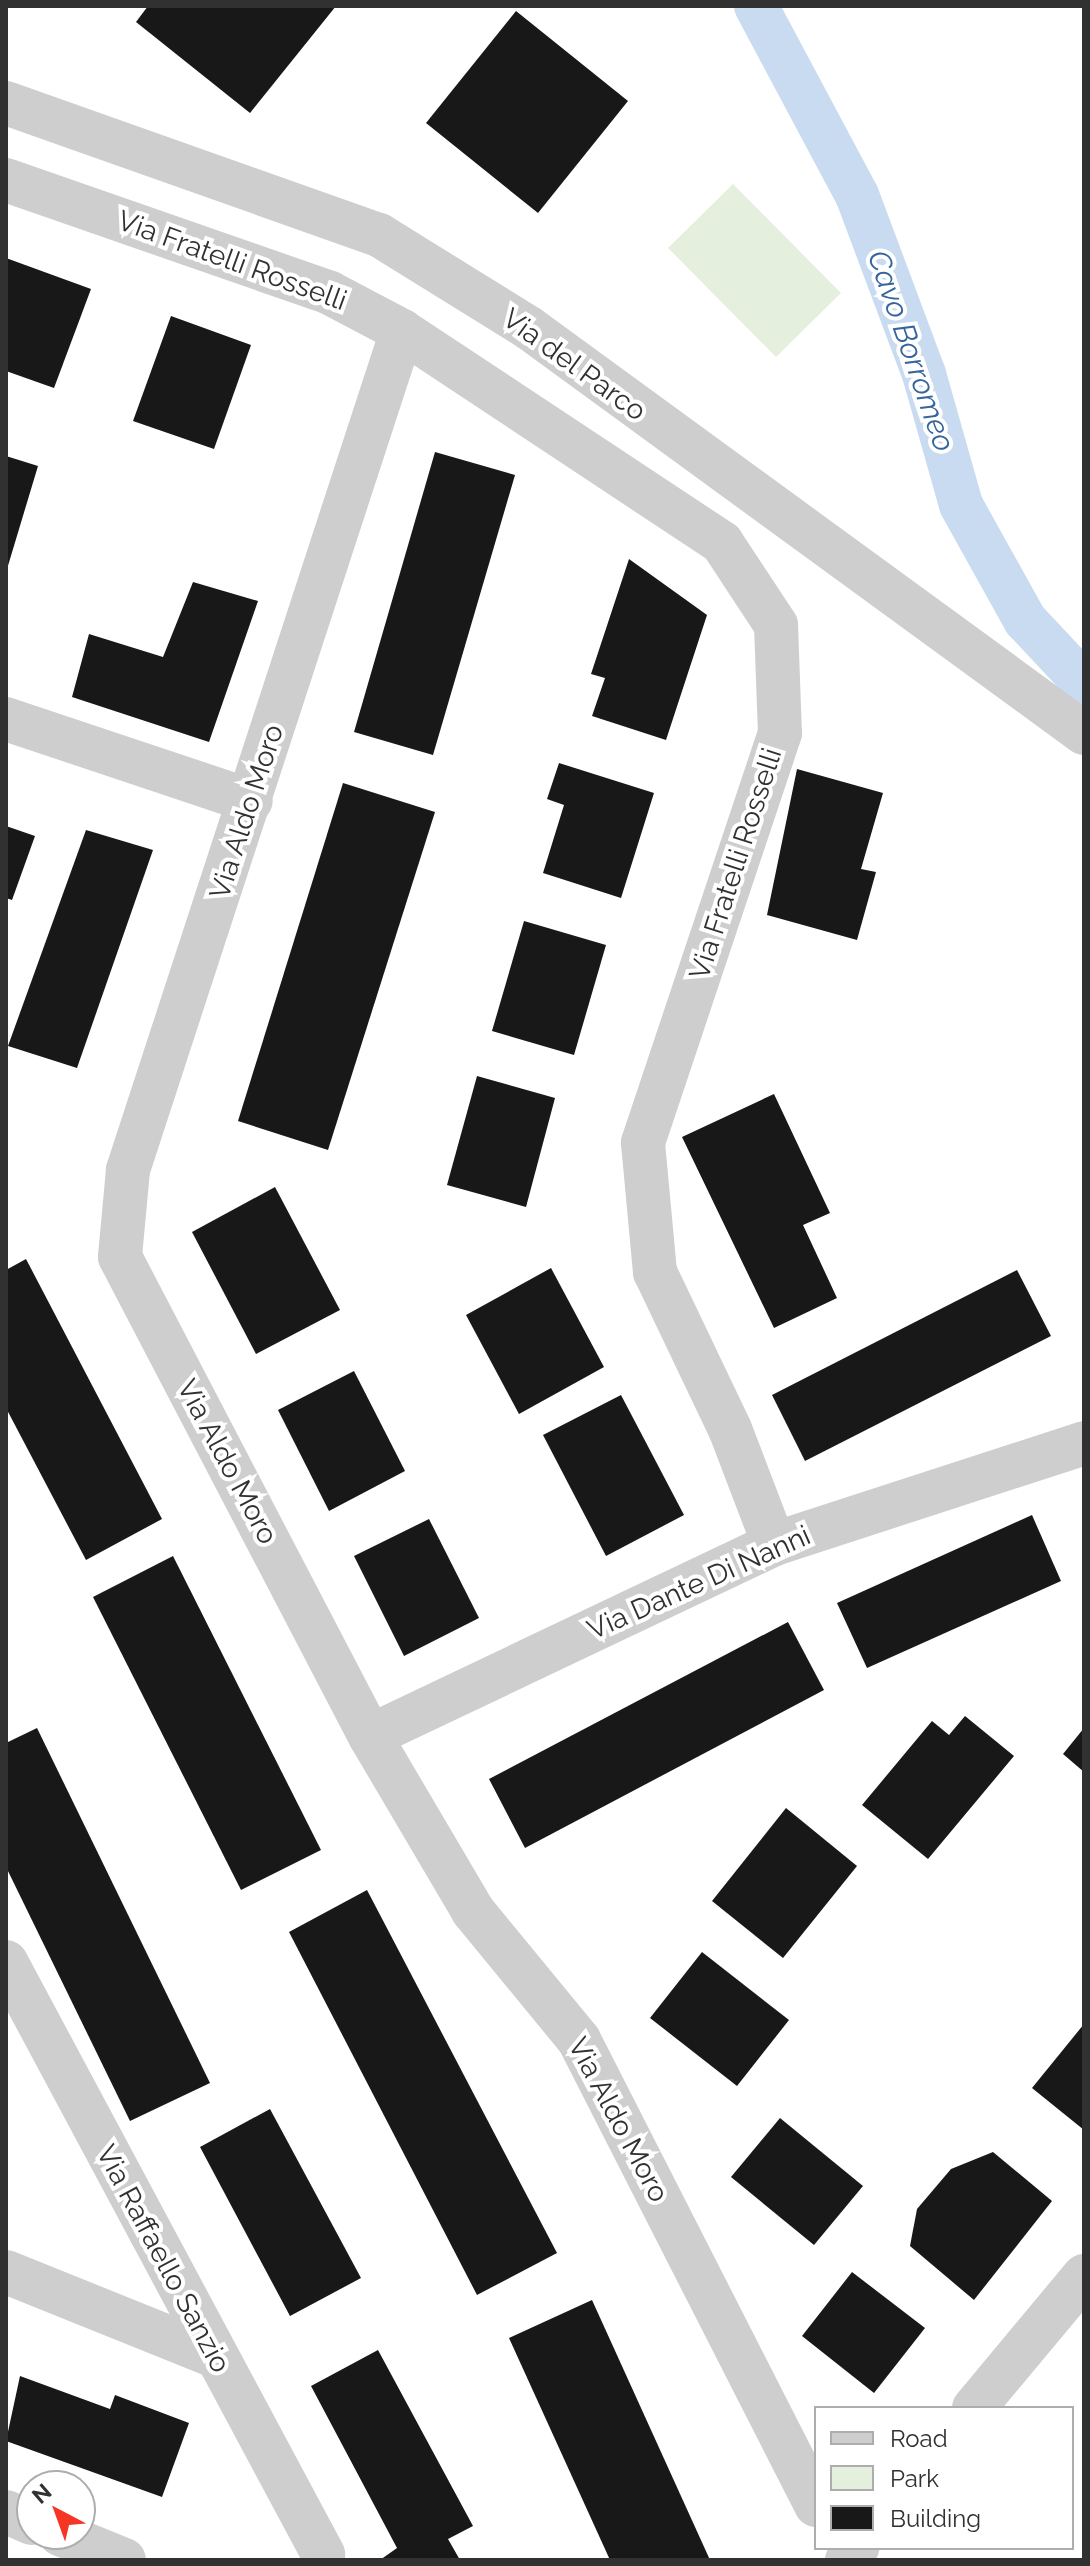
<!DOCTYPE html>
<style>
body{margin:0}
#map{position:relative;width:1090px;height:2566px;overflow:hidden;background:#fff;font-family:Raleway,sans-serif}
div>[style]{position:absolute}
.green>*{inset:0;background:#e5efde}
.canal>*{height:44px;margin:-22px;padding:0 22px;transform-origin:22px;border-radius:22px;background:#c9dbf0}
.building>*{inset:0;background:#181818}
.minor>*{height:44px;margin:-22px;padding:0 22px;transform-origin:22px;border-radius:22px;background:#cecece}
span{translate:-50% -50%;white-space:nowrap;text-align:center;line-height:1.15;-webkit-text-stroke:8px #fff;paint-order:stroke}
.street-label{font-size:28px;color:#313131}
.water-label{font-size:30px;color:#36659c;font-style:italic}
.frame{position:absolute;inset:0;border:8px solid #313131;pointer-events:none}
.legend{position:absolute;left:814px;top:2406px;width:260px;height:144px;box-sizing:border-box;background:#fff;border:2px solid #adadad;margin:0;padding:10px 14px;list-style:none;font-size:24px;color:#313131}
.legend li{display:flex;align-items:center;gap:16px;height:40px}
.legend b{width:40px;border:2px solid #adadad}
.north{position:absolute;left:16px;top:2470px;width:80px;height:80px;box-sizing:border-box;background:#fff;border:2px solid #adadad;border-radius:50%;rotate:319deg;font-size:22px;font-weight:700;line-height:32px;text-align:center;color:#313131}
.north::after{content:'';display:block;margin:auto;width:28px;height:36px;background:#f63625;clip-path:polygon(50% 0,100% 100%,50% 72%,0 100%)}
</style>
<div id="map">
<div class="green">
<div style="clip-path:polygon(733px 184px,841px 293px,776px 357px,668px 248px)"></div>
</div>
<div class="canal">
<div style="left:756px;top:6px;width:214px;rotate:61.9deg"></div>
<div style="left:857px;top:195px;width:191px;rotate:69.5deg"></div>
<div style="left:924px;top:374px;width:136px;rotate:74.2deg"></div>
<div style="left:961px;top:505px;width:132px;rotate:60.9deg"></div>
<div style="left:1025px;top:620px;width:86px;rotate:46.9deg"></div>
</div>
<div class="building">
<div style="clip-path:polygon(148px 6px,336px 6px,250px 113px,136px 22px)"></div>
<div style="clip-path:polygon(516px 11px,628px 101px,538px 213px,426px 123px)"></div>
<div style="clip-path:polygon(6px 258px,91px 289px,54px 388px,6px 371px)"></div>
<div style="clip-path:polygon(171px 316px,251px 345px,214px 449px,133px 421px)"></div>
<div style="clip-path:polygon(435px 452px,515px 475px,433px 755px,354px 732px)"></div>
<div style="clip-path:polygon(6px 456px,38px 466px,7px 569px,6px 569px)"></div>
<div style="clip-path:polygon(629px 559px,707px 615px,666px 740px,592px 716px,605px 678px,591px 674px)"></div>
<div style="clip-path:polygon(193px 582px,258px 601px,209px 742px,72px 697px,89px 634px,163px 657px)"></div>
<div style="clip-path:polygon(559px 763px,654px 793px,621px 898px,543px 873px,564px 805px,547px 799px)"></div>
<div style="clip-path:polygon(797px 769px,883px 793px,861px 869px,876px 872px,857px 940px,767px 915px)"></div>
<div style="clip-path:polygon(343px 783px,435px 812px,328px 1150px,238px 1121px)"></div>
<div style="clip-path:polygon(6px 826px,35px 836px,12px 900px,6px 898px)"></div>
<div style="clip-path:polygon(86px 830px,153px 850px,77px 1068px,8px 1046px)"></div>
<div style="clip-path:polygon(524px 921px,606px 945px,574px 1055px,492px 1031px)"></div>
<div style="clip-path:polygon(477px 1076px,555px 1098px,526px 1207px,447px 1185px)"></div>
<div style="clip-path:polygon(774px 1094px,830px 1213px,803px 1225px,837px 1298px,774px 1328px,682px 1137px)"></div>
<div style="clip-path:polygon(275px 1187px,340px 1310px,256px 1354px,192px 1232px)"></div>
<div style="clip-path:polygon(26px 1259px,162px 1519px,86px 1560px,6px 1408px,6px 1270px)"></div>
<div style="clip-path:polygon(551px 1268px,604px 1367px,519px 1414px,466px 1315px)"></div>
<div style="clip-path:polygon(1017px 1270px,1051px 1336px,805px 1461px,772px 1395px)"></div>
<div style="clip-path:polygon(354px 1371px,405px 1471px,329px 1511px,278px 1410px)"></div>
<div style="clip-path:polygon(621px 1395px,684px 1515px,606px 1556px,543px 1435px)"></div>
<div style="clip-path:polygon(1032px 1515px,1061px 1581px,867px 1668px,837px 1603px)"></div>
<div style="clip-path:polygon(429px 1519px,479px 1618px,404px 1656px,354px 1556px)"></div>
<div style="clip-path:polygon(173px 1556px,321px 1850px,241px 1890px,93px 1597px)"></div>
<div style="clip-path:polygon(788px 1622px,824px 1690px,525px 1848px,489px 1779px)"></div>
<div style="clip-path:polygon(965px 1716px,1014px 1756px,928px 1859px,862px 1805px,932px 1721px,949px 1735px)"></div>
<div style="clip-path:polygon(37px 1728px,210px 2083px,130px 2121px,6px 1867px,6px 1743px)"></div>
<div style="clip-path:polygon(1084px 1728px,1084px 1772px,1063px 1754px)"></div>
<div style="clip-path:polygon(786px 1808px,857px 1866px,783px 1958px,712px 1901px)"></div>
<div style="clip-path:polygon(367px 1890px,557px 2253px,477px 2295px,289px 1932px)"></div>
<div style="clip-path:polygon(702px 1952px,789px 2020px,737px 2086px,650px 2018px)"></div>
<div style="clip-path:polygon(1084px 2024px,1084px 2130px,1032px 2088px)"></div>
<div style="clip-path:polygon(270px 2109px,361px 2278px,290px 2316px,200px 2147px)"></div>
<div style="clip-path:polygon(780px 2118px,863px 2186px,814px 2245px,731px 2177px)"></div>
<div style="clip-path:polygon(993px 2152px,1052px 2201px,974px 2300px,910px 2246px,917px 2209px,951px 2169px)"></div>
<div style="clip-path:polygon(852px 2272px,925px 2328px,874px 2393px,802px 2336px)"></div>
<div style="clip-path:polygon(592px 2300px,710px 2560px,610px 2560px,509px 2338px)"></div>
<div style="clip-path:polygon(378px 2350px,473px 2526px,448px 2539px,460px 2560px,380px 2560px,397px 2548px,311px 2386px)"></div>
<div style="clip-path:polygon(20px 2376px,110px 2409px,115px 2395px,189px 2423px,162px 2497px,6px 2441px)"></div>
</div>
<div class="minor">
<div style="left:6px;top:103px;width:396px;rotate:19.5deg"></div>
<div style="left:379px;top:235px;width:176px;rotate:31.8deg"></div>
<div style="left:529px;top:328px;width:687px;rotate:36.12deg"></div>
<div style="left:6px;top:180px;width:343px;rotate:19.2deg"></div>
<div style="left:330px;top:293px;width:81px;rotate:27.8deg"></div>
<div style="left:402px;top:331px;width:384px;rotate:33.5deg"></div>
<div style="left:722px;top:543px;width:98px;rotate:56.6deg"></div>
<div style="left:776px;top:625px;width:108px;rotate:87.9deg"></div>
<div style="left:780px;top:733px;width:432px;rotate:108.5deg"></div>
<div style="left:643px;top:1143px;width:130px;rotate:84.7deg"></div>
<div style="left:655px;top:1272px;width:174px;rotate:64.5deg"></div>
<div style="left:730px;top:1429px;width:123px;rotate:69.1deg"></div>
<div style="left:402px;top:331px;width:883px;rotate:108.09deg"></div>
<div style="left:128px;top:1170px;width:87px;rotate:95.3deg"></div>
<div style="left:120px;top:1257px;width:540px;rotate:62.44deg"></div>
<div style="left:370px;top:1736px;width:203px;rotate:59.5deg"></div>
<div style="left:473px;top:1911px;width:167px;rotate:50.6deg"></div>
<div style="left:579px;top:2040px;width:522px;rotate:62.99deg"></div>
<div style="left:6px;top:719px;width:258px;rotate:18.5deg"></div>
<div style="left:370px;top:1736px;width:447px;rotate:-25.4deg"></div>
<div style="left:774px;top:1544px;width:326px;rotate:-18deg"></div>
<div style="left:6px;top:1962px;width:672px;rotate:61.83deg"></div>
<div style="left:6px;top:2272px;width:222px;rotate:21.9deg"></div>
<div style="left:974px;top:2408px;width:172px;rotate:-50.2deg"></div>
<div style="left:6px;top:2512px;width:28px;rotate:23deg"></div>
<div style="left:60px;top:2534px;width:69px;rotate:22.1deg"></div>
<div style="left:847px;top:2560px;width:16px;rotate:-50deg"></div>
</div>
<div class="street-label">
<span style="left:232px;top:261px;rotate:20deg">Via Fratelli Rosselli</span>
<span style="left:574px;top:365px;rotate:36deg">Via del Parco</span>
<span style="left:247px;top:812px;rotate:-72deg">Via Aldo Moro</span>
<span style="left:736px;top:864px;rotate:-72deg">Via Fratelli Rosselli</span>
<span style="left:227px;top:1462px;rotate:62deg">Via Aldo Moro</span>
<span style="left:699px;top:1583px;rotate:-24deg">Via Dante Di Nanni</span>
<span style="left:618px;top:2120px;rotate:62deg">Via Aldo Moro</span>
<span style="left:163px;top:2259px;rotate:62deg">Via Raffaello Sanzio</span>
</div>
<div class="water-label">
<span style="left:911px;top:351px;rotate:71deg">Cavo Borromeo</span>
</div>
<div class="frame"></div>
<ul class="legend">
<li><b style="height:10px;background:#cecece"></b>Road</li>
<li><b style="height:22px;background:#e5efde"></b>Park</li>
<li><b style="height:22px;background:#181818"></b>Building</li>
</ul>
<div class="north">N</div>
</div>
